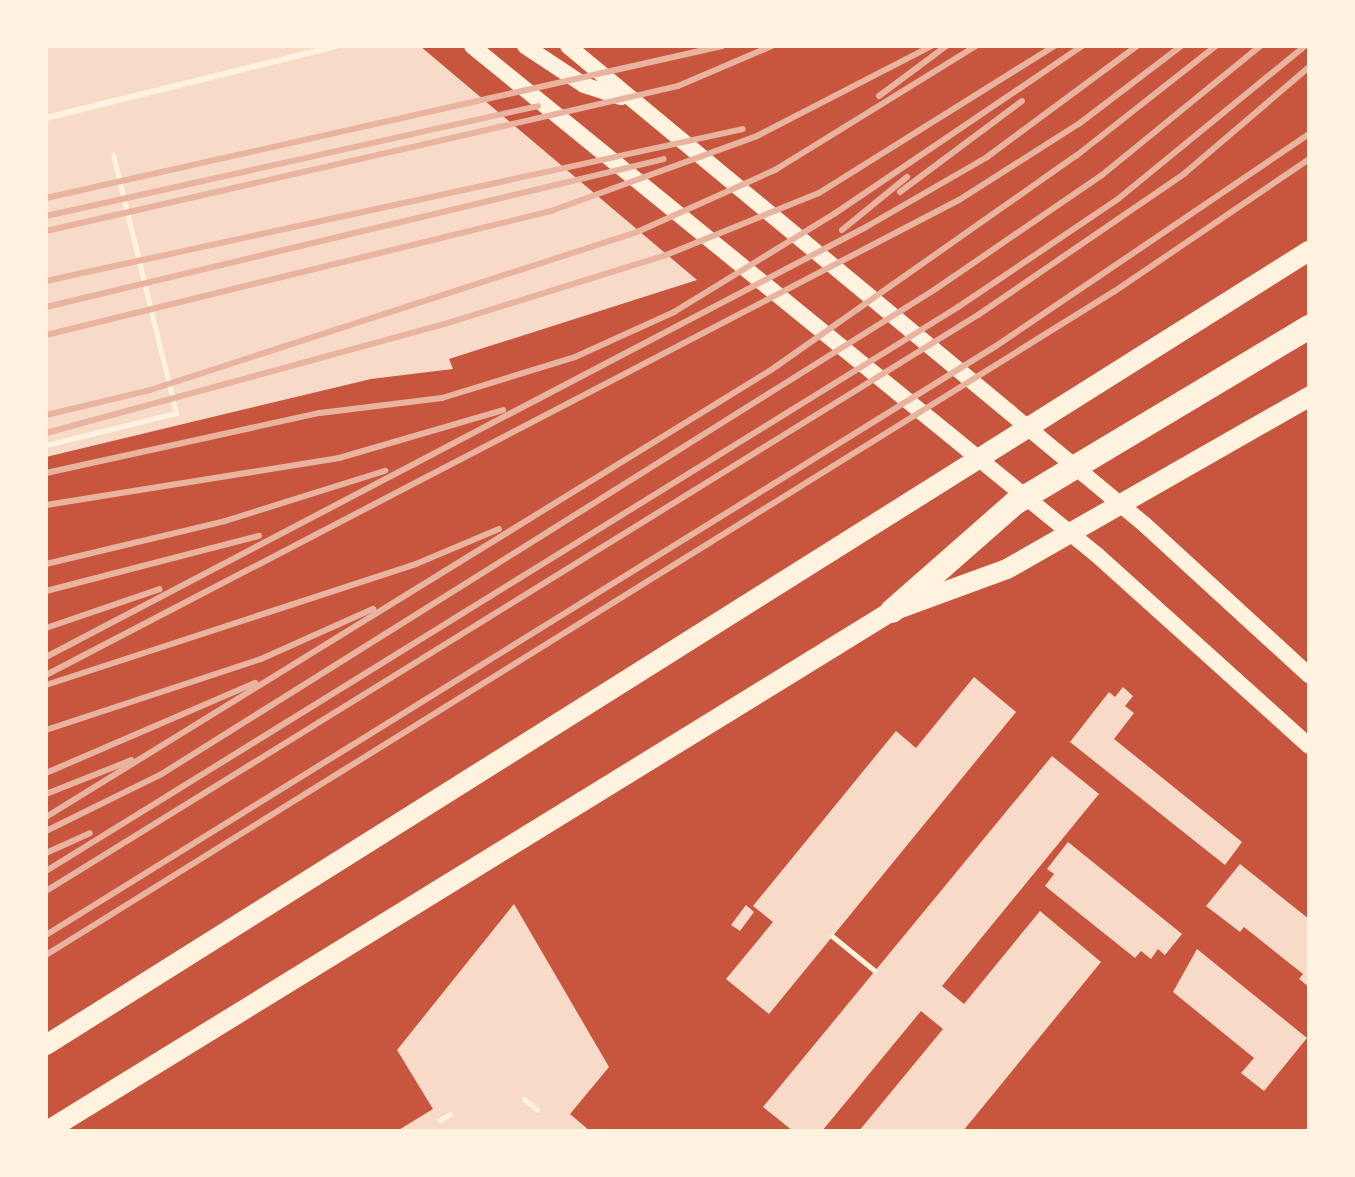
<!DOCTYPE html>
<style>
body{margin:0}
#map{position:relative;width:1355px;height:1177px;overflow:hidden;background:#c8553d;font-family:"Fira Sans Condensed",sans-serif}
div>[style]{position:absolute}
.building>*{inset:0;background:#f7dbc8}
.path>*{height:5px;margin:-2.5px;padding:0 2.5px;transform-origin:2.5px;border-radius:2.5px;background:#fff3e0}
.service>*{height:6px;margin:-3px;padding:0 3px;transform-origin:3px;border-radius:3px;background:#fff3e0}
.secondary>*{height:16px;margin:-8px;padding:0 8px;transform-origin:8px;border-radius:8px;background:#fff3e0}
.primary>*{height:20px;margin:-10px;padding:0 10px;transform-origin:10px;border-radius:10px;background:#fff3e0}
.motorway>*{height:24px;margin:-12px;padding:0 12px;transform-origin:12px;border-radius:12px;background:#fff3e0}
.rail>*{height:6px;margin:-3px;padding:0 3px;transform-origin:3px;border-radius:3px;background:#e9b49f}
span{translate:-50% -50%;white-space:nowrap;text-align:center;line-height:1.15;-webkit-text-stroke:6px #fff3e0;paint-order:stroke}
.frame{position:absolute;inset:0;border:48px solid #fff3e0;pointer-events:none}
</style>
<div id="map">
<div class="building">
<div style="clip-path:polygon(46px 46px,420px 46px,697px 280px,449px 359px,453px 369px,371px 379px,46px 457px)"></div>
<div style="clip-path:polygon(974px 677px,1016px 712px,769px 1014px,726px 979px,773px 922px,753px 906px,896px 731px,916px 748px)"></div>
<div style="clip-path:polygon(1123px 687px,1133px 696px,1125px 706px,1134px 713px,1114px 739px,1242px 842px,1225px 865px,1070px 742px,1109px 692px,1115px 697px)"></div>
<div style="clip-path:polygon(1052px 756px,1099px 794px,942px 986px,964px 1004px,1040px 911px,1101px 962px,963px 1131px,859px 1131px,943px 1029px,921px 1011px,822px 1131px,793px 1131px,763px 1107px)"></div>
<div style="clip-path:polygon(1068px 842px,1182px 934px,1165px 955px,1158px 949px,1151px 959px,1141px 951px,1135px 958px,1045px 886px,1054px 874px,1047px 869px)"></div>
<div style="clip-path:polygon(1240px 864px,1309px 919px,1309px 987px,1299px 979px,1303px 974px,1244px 927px,1240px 932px,1206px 906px)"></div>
<div style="clip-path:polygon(514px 904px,609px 1067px,570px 1114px,590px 1131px,397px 1131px,433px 1109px,397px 1050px)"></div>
<div style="clip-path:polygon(746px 905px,754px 912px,740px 931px,731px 925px)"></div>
<div style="clip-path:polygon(1197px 949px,1307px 1038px,1264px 1091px,1241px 1073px,1254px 1058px,1173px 992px)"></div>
</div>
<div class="path">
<div style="left:46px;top:445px;width:134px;rotate:-13.8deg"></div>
<div style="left:176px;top:413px;width:266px;rotate:-103.7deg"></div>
<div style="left:832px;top:936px;width:55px;rotate:39.1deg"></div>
<div style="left:524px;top:1099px;width:17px;rotate:40deg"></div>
<div style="left:440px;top:1120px;width:12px;rotate:-31deg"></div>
</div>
<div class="service">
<div style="left:46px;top:118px;width:300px;rotate:-13.9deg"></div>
</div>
<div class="secondary">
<div style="left:472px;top:46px;width:806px;rotate:39.16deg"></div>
<div style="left:1097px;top:555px;width:285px;rotate:42deg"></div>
<div style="left:525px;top:46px;width:71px;rotate:33.5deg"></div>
<div style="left:584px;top:85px;width:39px;rotate:18deg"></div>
<div style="left:568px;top:46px;width:749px;rotate:39.69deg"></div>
<div style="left:1144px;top:524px;width:224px;rotate:42.5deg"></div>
</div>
<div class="primary">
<div style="left:46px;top:1045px;width:1492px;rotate:-32.16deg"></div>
<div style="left:47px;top:1131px;width:992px;rotate:-31.61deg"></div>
<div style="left:892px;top:611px;width:122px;rotate:-20.1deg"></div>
<div style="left:1007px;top:569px;width:348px;rotate:-29.7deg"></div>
</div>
<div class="motorway">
<div style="left:892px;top:611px;width:164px;rotate:-41.3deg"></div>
<div style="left:1015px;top:503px;width:343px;rotate:-30.9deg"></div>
</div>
<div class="rail">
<div style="left:879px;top:96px;width:84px;rotate:-36.7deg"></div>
<div style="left:900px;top:192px;width:152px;rotate:-36.7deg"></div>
<div style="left:46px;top:198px;width:693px;rotate:-12.67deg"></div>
<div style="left:46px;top:216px;width:504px;rotate:-12.6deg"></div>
<div style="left:842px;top:230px;width:84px;rotate:-39.2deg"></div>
<div style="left:46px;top:231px;width:648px;rotate:-12.92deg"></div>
<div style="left:678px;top:86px;width:102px;rotate:-23.1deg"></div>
<div style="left:46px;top:281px;width:713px;rotate:-12.3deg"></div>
<div style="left:46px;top:307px;width:635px;rotate:-13.47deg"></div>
<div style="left:46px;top:335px;width:520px;rotate:-13.8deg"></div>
<div style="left:551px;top:211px;width:219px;rotate:-20deg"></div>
<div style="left:757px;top:136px;width:196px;rotate:-27.3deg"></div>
<div style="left:46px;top:415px;width:104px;rotate:-13.4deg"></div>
<div style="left:147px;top:391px;width:515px;rotate:-17.98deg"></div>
<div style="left:637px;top:232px;width:151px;rotate:-24.2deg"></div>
<div style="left:775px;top:170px;width:236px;rotate:-31.7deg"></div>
<div style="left:46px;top:433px;width:420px;rotate:-15.3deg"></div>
<div style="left:451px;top:322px;width:225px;rotate:-17.3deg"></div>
<div style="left:666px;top:255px;width:165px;rotate:-22.1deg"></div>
<div style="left:819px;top:193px;width:277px;rotate:-32deg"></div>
<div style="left:46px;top:473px;width:280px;rotate:-12.4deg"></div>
<div style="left:320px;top:413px;width:123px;rotate:-7deg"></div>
<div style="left:442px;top:398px;width:139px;rotate:-17.1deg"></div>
<div style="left:575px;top:357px;width:109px;rotate:-24.4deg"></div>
<div style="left:674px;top:312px;width:188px;rotate:-31.5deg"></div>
<div style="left:834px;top:214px;width:300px;rotate:-34.1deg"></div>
<div style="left:46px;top:505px;width:297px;rotate:-9.1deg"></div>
<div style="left:339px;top:458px;width:171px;rotate:-16.3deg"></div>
<div style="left:46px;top:564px;width:184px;rotate:-13.5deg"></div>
<div style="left:225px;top:521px;width:168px;rotate:-17.4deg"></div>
<div style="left:46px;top:591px;width:220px;rotate:-14.5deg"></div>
<div style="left:46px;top:628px;width:120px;rotate:-18.9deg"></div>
<div style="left:46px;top:657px;width:926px;rotate:-27.67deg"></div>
<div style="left:866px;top:227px;width:140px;rotate:-30deg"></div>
<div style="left:987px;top:157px;width:187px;rotate:-36.5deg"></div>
<div style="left:46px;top:675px;width:1029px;rotate:-27.49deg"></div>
<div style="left:959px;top:200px;width:143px;rotate:-32.5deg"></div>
<div style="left:1080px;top:123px;width:127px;rotate:-37.3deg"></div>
<div style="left:46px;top:685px;width:389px;rotate:-18.1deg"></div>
<div style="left:416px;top:564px;width:90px;rotate:-22.9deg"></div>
<div style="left:46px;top:730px;width:226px;rotate:-18.3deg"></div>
<div style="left:261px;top:659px;width:123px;rotate:-24.1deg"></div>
<div style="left:46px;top:773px;width:228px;rotate:-23.3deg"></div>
<div style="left:46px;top:794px;width:92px;rotate:-21.6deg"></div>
<div style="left:46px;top:817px;width:852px;rotate:-31.66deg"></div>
<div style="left:771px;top:370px;width:373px;rotate:-35.1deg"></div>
<div style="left:1076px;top:156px;width:178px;rotate:-38.2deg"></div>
<div style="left:46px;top:831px;width:127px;rotate:-26.2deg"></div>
<div style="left:160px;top:775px;width:913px;rotate:-32.07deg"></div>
<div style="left:934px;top:290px;width:204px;rotate:-34.4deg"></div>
<div style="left:1102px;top:175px;width:204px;rotate:-39.2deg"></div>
<div style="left:46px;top:853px;width:48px;rotate:-24.4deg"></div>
<div style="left:46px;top:871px;width:1072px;rotate:-31.73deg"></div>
<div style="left:958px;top:307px;width:193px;rotate:-34deg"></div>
<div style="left:1118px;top:199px;width:242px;rotate:-39.3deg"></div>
<div style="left:46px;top:891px;width:1096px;rotate:-31.72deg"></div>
<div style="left:978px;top:315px;width:251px;rotate:-34.4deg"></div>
<div style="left:1185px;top:173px;width:163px;rotate:-40.5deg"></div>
<div style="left:46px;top:935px;width:1118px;rotate:-31.8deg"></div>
<div style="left:996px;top:346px;width:378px;rotate:-34.1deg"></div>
<div style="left:46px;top:955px;width:1258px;rotate:-31.85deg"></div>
<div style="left:1115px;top:291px;width:235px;rotate:-34.2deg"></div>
</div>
<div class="frame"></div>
</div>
